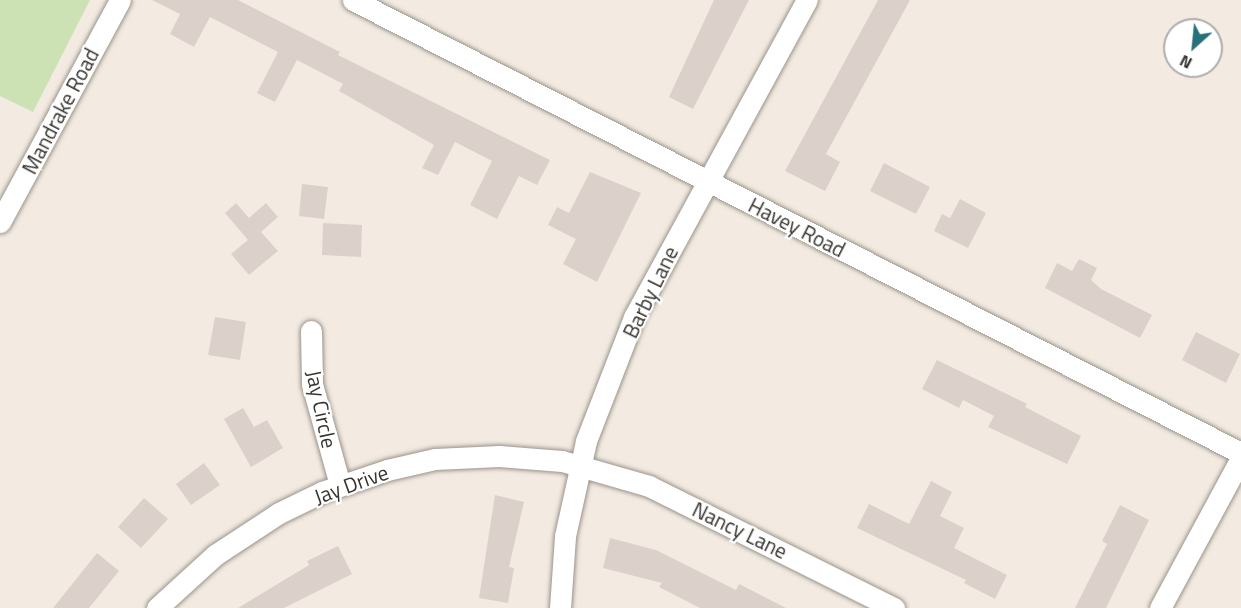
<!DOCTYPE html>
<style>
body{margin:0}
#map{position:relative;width:1241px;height:608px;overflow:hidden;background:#f3ebe2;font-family:"Titillium Web",sans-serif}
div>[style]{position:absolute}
.green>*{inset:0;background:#cde2b4}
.building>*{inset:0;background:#dcd1ca}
.roads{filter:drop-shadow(0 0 2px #9a938a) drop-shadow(0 0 2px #9a938a)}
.minor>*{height:21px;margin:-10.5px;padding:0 10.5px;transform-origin:10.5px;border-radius:10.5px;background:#fff}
span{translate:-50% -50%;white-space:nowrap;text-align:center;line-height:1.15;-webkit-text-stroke:4.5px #fff;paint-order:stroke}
.street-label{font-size:21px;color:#36332f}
.north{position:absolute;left:1163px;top:18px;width:60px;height:60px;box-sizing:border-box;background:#fff;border:2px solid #afadac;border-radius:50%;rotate:207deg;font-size:16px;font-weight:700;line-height:24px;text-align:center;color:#36332f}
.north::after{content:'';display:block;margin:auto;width:21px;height:27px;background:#28717a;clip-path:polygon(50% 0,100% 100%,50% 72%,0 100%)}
</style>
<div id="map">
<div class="green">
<div style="clip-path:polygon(0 0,90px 0,33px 112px,0 96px)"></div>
</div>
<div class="building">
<div style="clip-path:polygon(152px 0,238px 0,340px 52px,338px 55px,550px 160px,537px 185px,519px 176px,497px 219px,470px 205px,492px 161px,455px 142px,438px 175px,422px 168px,434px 145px,339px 91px,343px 84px,297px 60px,275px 102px,257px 93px,278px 52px,210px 17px,194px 47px,170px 34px,180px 14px)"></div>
<div style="clip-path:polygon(714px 0,749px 0,693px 109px,669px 97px)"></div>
<div style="clip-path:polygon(878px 0,910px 0,826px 154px,840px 162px,825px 191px,785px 171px)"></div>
<div style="clip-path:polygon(884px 163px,930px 187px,916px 214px,870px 191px)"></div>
<div style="clip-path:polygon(590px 172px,641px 193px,597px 282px,563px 264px,576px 239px,548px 225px,557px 207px,569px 213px)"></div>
<div style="clip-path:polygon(302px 184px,328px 187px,324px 219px,299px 216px)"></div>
<div style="clip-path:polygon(960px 199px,986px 213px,968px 248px,934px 231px,942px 214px,950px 218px)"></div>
<div style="clip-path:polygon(236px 203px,249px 218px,266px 203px,278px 217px,261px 232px,278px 251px,249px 275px,231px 254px,248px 240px,225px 213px)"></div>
<div style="clip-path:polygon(323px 223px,362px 225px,361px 257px,322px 255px)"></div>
<div style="clip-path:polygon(1079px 259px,1097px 268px,1091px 280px,1101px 289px,1152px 315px,1140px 338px,1045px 288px,1057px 263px,1072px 271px)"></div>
<div style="clip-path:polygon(215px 317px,246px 322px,240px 360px,208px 355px)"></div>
<div style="clip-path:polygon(1196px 332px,1240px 354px,1226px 383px,1182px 360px)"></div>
<div style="clip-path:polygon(937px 360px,1027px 404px,1025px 407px,1081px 436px,1067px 464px,988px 427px,994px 416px,963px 400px,959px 408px,922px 389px)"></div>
<div style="clip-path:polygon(243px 408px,254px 427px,267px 420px,283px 448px,251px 467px,224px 419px)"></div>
<div style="clip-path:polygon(204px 463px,220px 485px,191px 505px,176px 484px)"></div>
<div style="clip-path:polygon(931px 481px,952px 492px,940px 516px,964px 528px,954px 548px,1007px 575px,995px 599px,964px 583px,966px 580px,857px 528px,869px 504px,909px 524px)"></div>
<div style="clip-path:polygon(495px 495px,524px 502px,509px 567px,514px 568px,508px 603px,479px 598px)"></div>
<div style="clip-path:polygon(144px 498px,168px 519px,141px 548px,118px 527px)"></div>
<div style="clip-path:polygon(1120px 505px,1149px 520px,1106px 608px,1075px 608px,1107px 544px,1102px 541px)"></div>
<div style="clip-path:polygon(610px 538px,656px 550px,736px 590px,739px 584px,786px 608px,700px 608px,659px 587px,662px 583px,603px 568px)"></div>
<div style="clip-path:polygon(338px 546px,352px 574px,284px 608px,238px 608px,309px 565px,307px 561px)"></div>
<div style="clip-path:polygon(97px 553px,119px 571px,89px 608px,53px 608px)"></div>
</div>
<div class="roads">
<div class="minor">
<div style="left:353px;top:0;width:997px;rotate:27.03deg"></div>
<div style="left:0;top:222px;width:252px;rotate:-61.6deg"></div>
<div style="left:311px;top:331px;width:53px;rotate:88.9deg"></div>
<div style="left:312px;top:384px;width:105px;rotate:74.5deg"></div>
<div style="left:157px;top:608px;width:79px;rotate:-42.4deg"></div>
<div style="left:215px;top:555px;width:77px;rotate:-33.3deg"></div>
<div style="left:279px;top:513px;width:48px;rotate:-26deg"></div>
<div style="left:322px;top:492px;width:69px;rotate:-18.7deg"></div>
<div style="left:387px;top:470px;width:49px;rotate:-12.9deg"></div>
<div style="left:435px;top:459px;width:64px;rotate:-2.7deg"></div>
<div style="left:499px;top:456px;width:63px;rotate:4.5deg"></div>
<div style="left:562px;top:461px;width:91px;rotate:16deg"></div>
<div style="left:649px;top:486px;width:274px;rotate:26.5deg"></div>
<div style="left:560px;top:608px;width:72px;rotate:-86deg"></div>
<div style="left:565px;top:536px;width:97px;rotate:-77.5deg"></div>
<div style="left:586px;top:441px;width:133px;rotate:-68.8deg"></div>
<div style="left:634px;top:317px;width:361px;rotate:-61.4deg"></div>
<div style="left:1160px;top:608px;width:170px;rotate:-61.6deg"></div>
</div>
</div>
<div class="street-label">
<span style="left:60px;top:111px;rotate:-62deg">Mandrake Road</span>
<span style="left:797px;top:227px;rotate:27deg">Havey Road</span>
<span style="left:650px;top:292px;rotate:-64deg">Barby Lane</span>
<span style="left:322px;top:409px;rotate:78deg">Jay Circle</span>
<span style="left:351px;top:484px;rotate:-20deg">Jay Drive</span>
<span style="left:740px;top:530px;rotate:26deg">Nancy Lane</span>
</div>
<div class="north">N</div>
</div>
